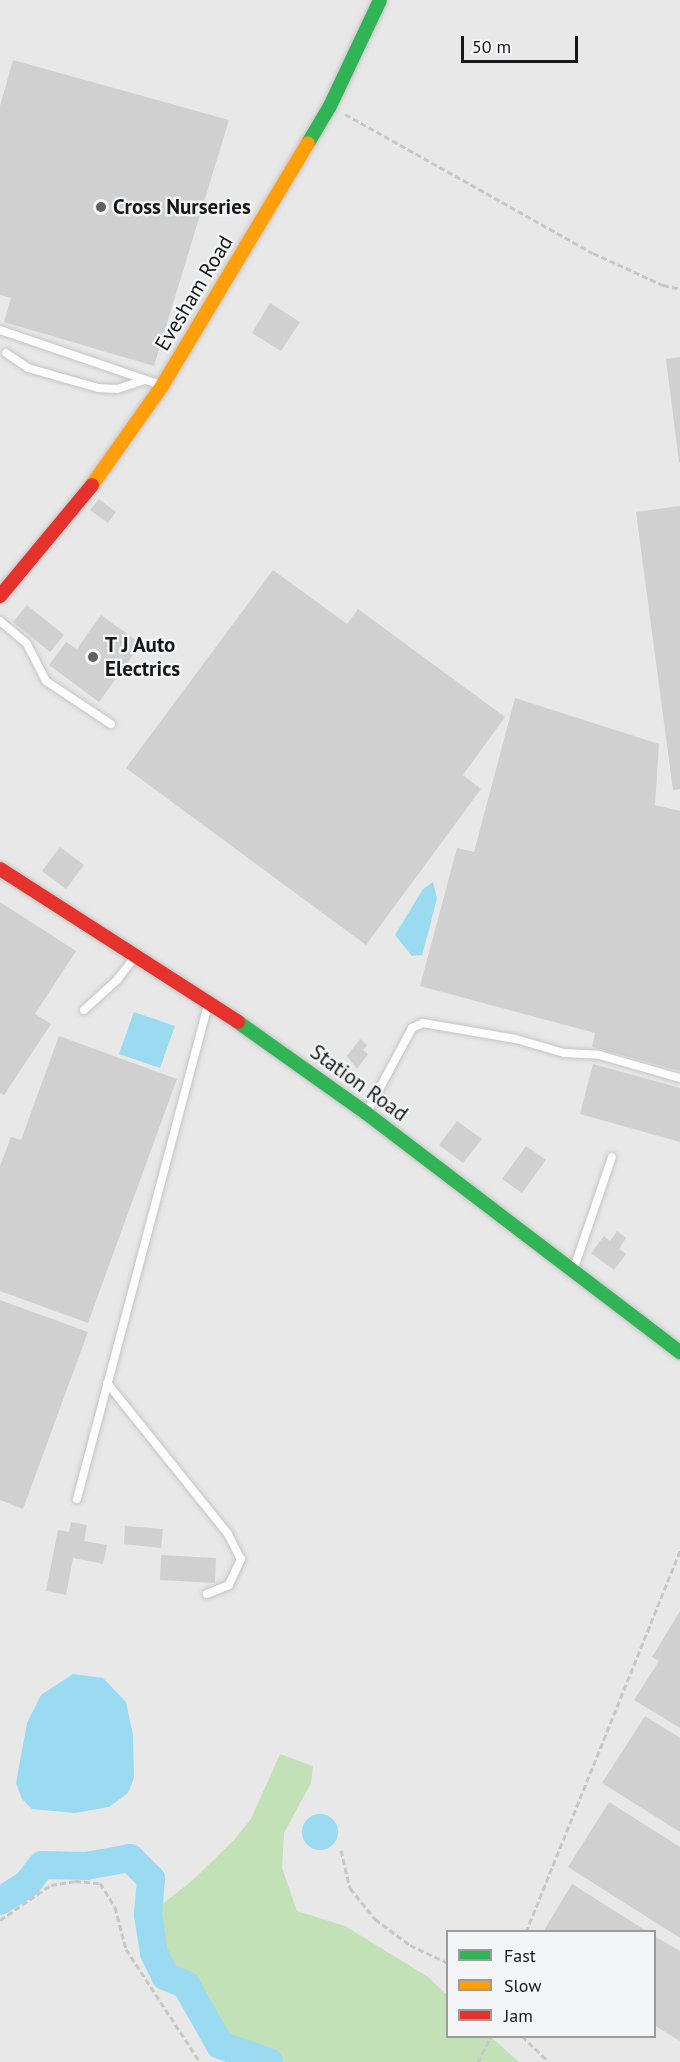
<!DOCTYPE html>
<style>
body{margin:0}
#map{position:relative;width:680px;height:2062px;overflow:hidden;background:#e8e8e8;font-family:"PT Sans",sans-serif}
div>[style]{position:absolute}
.green>*{inset:0;background:#c3e1b6}
.water>*{inset:0;background:#9adbf2}
.round{border-radius:50%}
.river>*{height:28px;margin:-14px;padding:0 14px;transform-origin:14px;border-radius:14px;background:#9adbf2}
.building>*{inset:0;background:#d0d0d0}
.path>*{height:3px;margin-top:-1.5px;transform-origin:0;background:repeating-linear-gradient(90deg,#c7c7c7 0 6px,transparent 0 9px)}
.roads{filter:drop-shadow(0 0 2px #c5c5c5) drop-shadow(0 0 2px #c5c5c5)}
.lane>*{height:8px;margin:-4px;padding:0 4px;transform-origin:4px;border-radius:4px;background:#fcfcfc}
.fast>*{height:14px;margin:-7px;padding:0 7px;transform-origin:7px;border-radius:7px;background:#30b455}
.slow>*{height:14px;margin:-7px;padding:0 7px;transform-origin:7px;border-radius:7px;background:#ff9f0a}
.jam>*{height:14px;margin:-7px;padding:0 7px;transform-origin:7px;border-radius:7px;background:#e5322d}
.dots>*{width:16px;height:16px;translate:-50% -50%;box-sizing:border-box;border:3px solid #f4f5f6;border-radius:50%}
span{translate:-50% -50%;white-space:nowrap;text-align:center;line-height:1.15;-webkit-text-stroke:4.5px #f4f5f6;paint-order:stroke}
.poi-label{font-size:21px;color:#171717;font-weight:700}
.left{translate:0 -50%;text-align:left}
.street-label{font-size:21px;color:#171717}
.legend{position:absolute;left:446px;top:1930px;width:210px;height:108px;box-sizing:border-box;background:#f4f5f6;border:2px solid #9c9c9d;margin:0;padding:8px 10px;list-style:none;font-size:18px;color:#171717}
.legend li{display:flex;align-items:center;gap:12px;height:30px}
.legend b{width:30px;border:2px solid #9c9c9d}
.scale{position:absolute;left:461px;top:36px;width:117px;height:27px;box-sizing:border-box;border:3px solid #171717;border-top:0;padding-left:8px;font-size:18px;line-height:21px;white-space:nowrap;color:#171717;-webkit-text-stroke:4px #f4f5f6;paint-order:stroke}
</style>
<div id="map">
<div class="green">
<div style="clip-path:polygon(280px 1754px,313px 1766px,311px 1783px,284px 1833px,282px 1868px,297px 1911px,345px 1926px,428px 1977px,447px 1995px,448px 2036px,491px 2037px,519px 2062px,269px 2062px,220px 2045px,186px 1985px,165px 1976px,154px 1953px,148px 1915px,193px 1880px,234px 1840px,251px 1819px)"></div>
</div>
<div class="water">
<div style="clip-path:polygon(433px 882px,437px 898px,427px 937px,422px 955px,412px 956px,395px 935px,423px 889px)"></div>
<div style="clip-path:polygon(134px 1012px,175px 1026px,160px 1068px,119px 1054px)"></div>
<div style="clip-path:polygon(73px 1674px,103px 1678px,126px 1702px,133px 1735px,134px 1778px,128px 1793px,109px 1807px,75px 1813px,32px 1809px,22px 1799px,16px 1783px,27px 1723px,41px 1695px)"></div>
<div class="round" style="left:302px;top:1814px;width:36px;height:36px"></div>
</div>
<div class="river">
<div style="left:0;top:1901px;width:32px;rotate:-32deg"></div>
<div style="left:27px;top:1884px;width:24px;rotate:-52deg"></div>
<div style="left:42px;top:1865px;width:44px;rotate:1.3deg"></div>
<div style="left:86px;top:1866px;width:45px;rotate:-10.3deg"></div>
<div style="left:130px;top:1858px;width:30px;rotate:45deg"></div>
<div style="left:151px;top:1879px;width:36px;rotate:95deg"></div>
<div style="left:148px;top:1915px;width:38px;rotate:81deg"></div>
<div style="left:154px;top:1953px;width:25px;rotate:64deg"></div>
<div style="left:165px;top:1976px;width:23px;rotate:23deg"></div>
<div style="left:186px;top:1985px;width:69px;rotate:60.5deg"></div>
<div style="left:220px;top:2045px;width:52px;rotate:19.1deg"></div>
</div>
<div class="building">
<div style="clip-path:polygon(13px 60px,229px 120px,154px 366px,4px 322px,11px 298px,0 295px,0 106px)"></div>
<div style="clip-path:polygon(270px 303px,300px 322px,281px 351px,252px 333px)"></div>
<div style="clip-path:polygon(680px 357px,680px 462px,679px 462px,666px 359px)"></div>
<div style="clip-path:polygon(99px 499px,116px 512px,108px 523px,90px 510px)"></div>
<div style="clip-path:polygon(680px 506px,680px 789px,673px 790px,636px 512px)"></div>
<div style="clip-path:polygon(273px 570px,347px 624px,358px 609px,505px 717px,463px 775px,481px 789px,366px 945px,126px 768px)"></div>
<div style="clip-path:polygon(27px 605px,64px 635px,50px 652px,13px 622px)"></div>
<div style="clip-path:polygon(101px 615px,141px 644px,99px 702px,49px 665px,66px 642px,77px 649px)"></div>
<div style="clip-path:polygon(515px 698px,659px 744px,655px 805px,680px 811px,680px 1071px,592px 1047px,595px 1033px,420px 986px,457px 848px,474px 852px)"></div>
<div style="clip-path:polygon(60px 847px,84px 865px,66px 889px,42px 871px)"></div>
<div style="clip-path:polygon(0 902px,76px 951px,35px 1014px,51px 1024px,4px 1095px,0 1093px)"></div>
<div style="clip-path:polygon(59px 1036px,177px 1079px,88px 1323px,0 1291px,0 1166px,11px 1137px,21px 1140px)"></div>
<div style="clip-path:polygon(360px 1039px,367px 1045px,363px 1050px,368px 1054px,357px 1069px,347px 1056px)"></div>
<div style="clip-path:polygon(593px 1064px,680px 1088px,680px 1142px,580px 1114px)"></div>
<div style="clip-path:polygon(457px 1121px,482px 1139px,463px 1163px,439px 1145px)"></div>
<div style="clip-path:polygon(526px 1146px,546px 1160px,522px 1193px,502px 1179px)"></div>
<div style="clip-path:polygon(617px 1231px,626px 1238px,619px 1249px,626px 1254px,614px 1270px,591px 1253px,604px 1236px,610px 1241px)"></div>
<div style="clip-path:polygon(0 1300px,88px 1332px,23px 1509px,0 1500px)"></div>
<div style="clip-path:polygon(71px 1522px,87px 1525px,84px 1541px,107px 1545px,103px 1564px,73px 1558px,66px 1595px,46px 1591px,58px 1530px,69px 1532px)"></div>
<div style="clip-path:polygon(125px 1526px,163px 1529px,161px 1548px,124px 1544px)"></div>
<div style="clip-path:polygon(161px 1555px,216px 1558px,215px 1583px,160px 1580px)"></div>
<div style="clip-path:polygon(680px 1611px,680px 1728px,634px 1700px,659px 1661px,652px 1657px)"></div>
<div style="clip-path:polygon(645px 1716px,680px 1738px,680px 1832px,602px 1783px)"></div>
<div style="clip-path:polygon(609px 1802px,680px 1847px,680px 1938px,568px 1867px)"></div>
<div style="clip-path:polygon(572px 1884px,648px 1932px,543px 1932px)"></div>
<div style="clip-path:polygon(654px 1936px,680px 1951px,680px 2041px,654px 2025px)"></div>
</div>
<div class="path">
<div style="left:345px;top:114px;width:284px;rotate:29.3deg"></div>
<div style="left:593px;top:253px;width:77px;rotate:24.6deg"></div>
<div style="left:663px;top:285px;width:17px;rotate:13deg"></div>
<div style="left:341px;top:1850px;width:39px;rotate:77deg"></div>
<div style="left:350px;top:1888px;width:40px;rotate:51deg"></div>
<div style="left:375px;top:1919px;width:44px;rotate:36.6deg"></div>
<div style="left:410px;top:1945px;width:42px;rotate:25.3deg"></div>
<div style="left:0;top:1920px;width:62px;rotate:-34.5deg"></div>
<div style="left:51px;top:1885px;width:24px;rotate:-9deg"></div>
<div style="left:75px;top:1881px;width:25px;rotate:5deg"></div>
<div style="left:100px;top:1883px;width:28px;rotate:58deg"></div>
<div style="left:115px;top:1907px;width:43px;rotate:75.3deg"></div>
<div style="left:126px;top:1949px;width:135px;rotate:56.8deg"></div>
<div style="left:526px;top:1932px;width:412px;rotate:-68deg"></div>
<div style="left:522px;top:2036px;width:37px;rotate:44deg"></div>
<div style="left:478px;top:2062px;width:29px;rotate:-63deg"></div>
</div>
<div class="roads">
<div class="lane">
<div style="left:0;top:330px;width:170px;rotate:18.9deg"></div>
<div style="left:6px;top:353px;width:27px;rotate:34deg"></div>
<div style="left:28px;top:368px;width:73px;rotate:15.9deg"></div>
<div style="left:98px;top:388px;width:19px;rotate:3deg"></div>
<div style="left:117px;top:389px;width:29px;rotate:-18deg"></div>
<div style="left:0;top:621px;width:35px;rotate:40deg"></div>
<div style="left:27px;top:644px;width:42px;rotate:62.8deg"></div>
<div style="left:46px;top:681px;width:78px;rotate:33.5deg"></div>
<div style="left:84px;top:1010px;width:45px;rotate:-42.3deg"></div>
<div style="left:117px;top:980px;width:29px;rotate:-52deg"></div>
<div style="left:367px;top:1112px;width:95px;rotate:-61.8deg"></div>
<div style="left:412px;top:1028px;width:12px;rotate:-24deg"></div>
<div style="left:423px;top:1023px;width:94px;rotate:9.8deg"></div>
<div style="left:516px;top:1039px;width:50px;rotate:16.3deg"></div>
<div style="left:564px;top:1053px;width:35px;rotate:3deg"></div>
<div style="left:599px;top:1055px;width:84px;rotate:15.9deg"></div>
<div style="left:574px;top:1268px;width:117px;rotate:-71.1deg"></div>
<div style="left:107px;top:1383px;width:193px;rotate:51.3deg"></div>
<div style="left:228px;top:1534px;width:28px;rotate:63deg"></div>
<div style="left:241px;top:1559px;width:29px;rotate:115deg"></div>
<div style="left:229px;top:1585px;width:24px;rotate:158deg"></div>
<div style="left:77px;top:1499px;width:511px;rotate:-75.15deg"></div>
</div>
<div class="fast">
<div style="left:308px;top:143px;width:43px;rotate:-59.3deg"></div>
<div style="left:330px;top:106px;width:117px;rotate:-64.7deg"></div>
<div style="left:238px;top:1022px;width:157px;rotate:35.4deg"></div>
<div style="left:366px;top:1113px;width:395px;rotate:37.3deg"></div>
</div>
<div class="slow">
<div style="left:92px;top:485px;width:121px;rotate:-54.7deg"></div>
<div style="left:162px;top:386px;width:283px;rotate:-59deg"></div>
</div>
<div class="jam">
<div style="left:0;top:596px;width:144px;rotate:-50.3deg"></div>
<div style="left:0;top:869px;width:283px;rotate:32.7deg"></div>
</div>
</div>
<div class="dots">
<div style="left:101px;top:207px;background:#606060"></div>
<div style="left:93px;top:657px;background:#606060"></div>
</div>
<div class="poi-label">
<span class="left" style="left:113px;top:207px">Cross Nurseries</span>
<span class="left" style="left:105px;top:657px">T J Auto<br>Electrics</span>
</div>
<div class="street-label">
<span style="left:194px;top:293px;rotate:-59deg">Evesham Road</span>
<span style="left:359px;top:1083px;rotate:36deg">Station Road</span>
</div>
<ul class="legend">
<li><b style="height:8px;background:#30b455"></b>Fast</li>
<li><b style="height:8px;background:#ff9f0a"></b>Slow</li>
<li><b style="height:8px;background:#e5322d"></b>Jam</li>
</ul>
<div class="scale">50 m</div>
</div>
